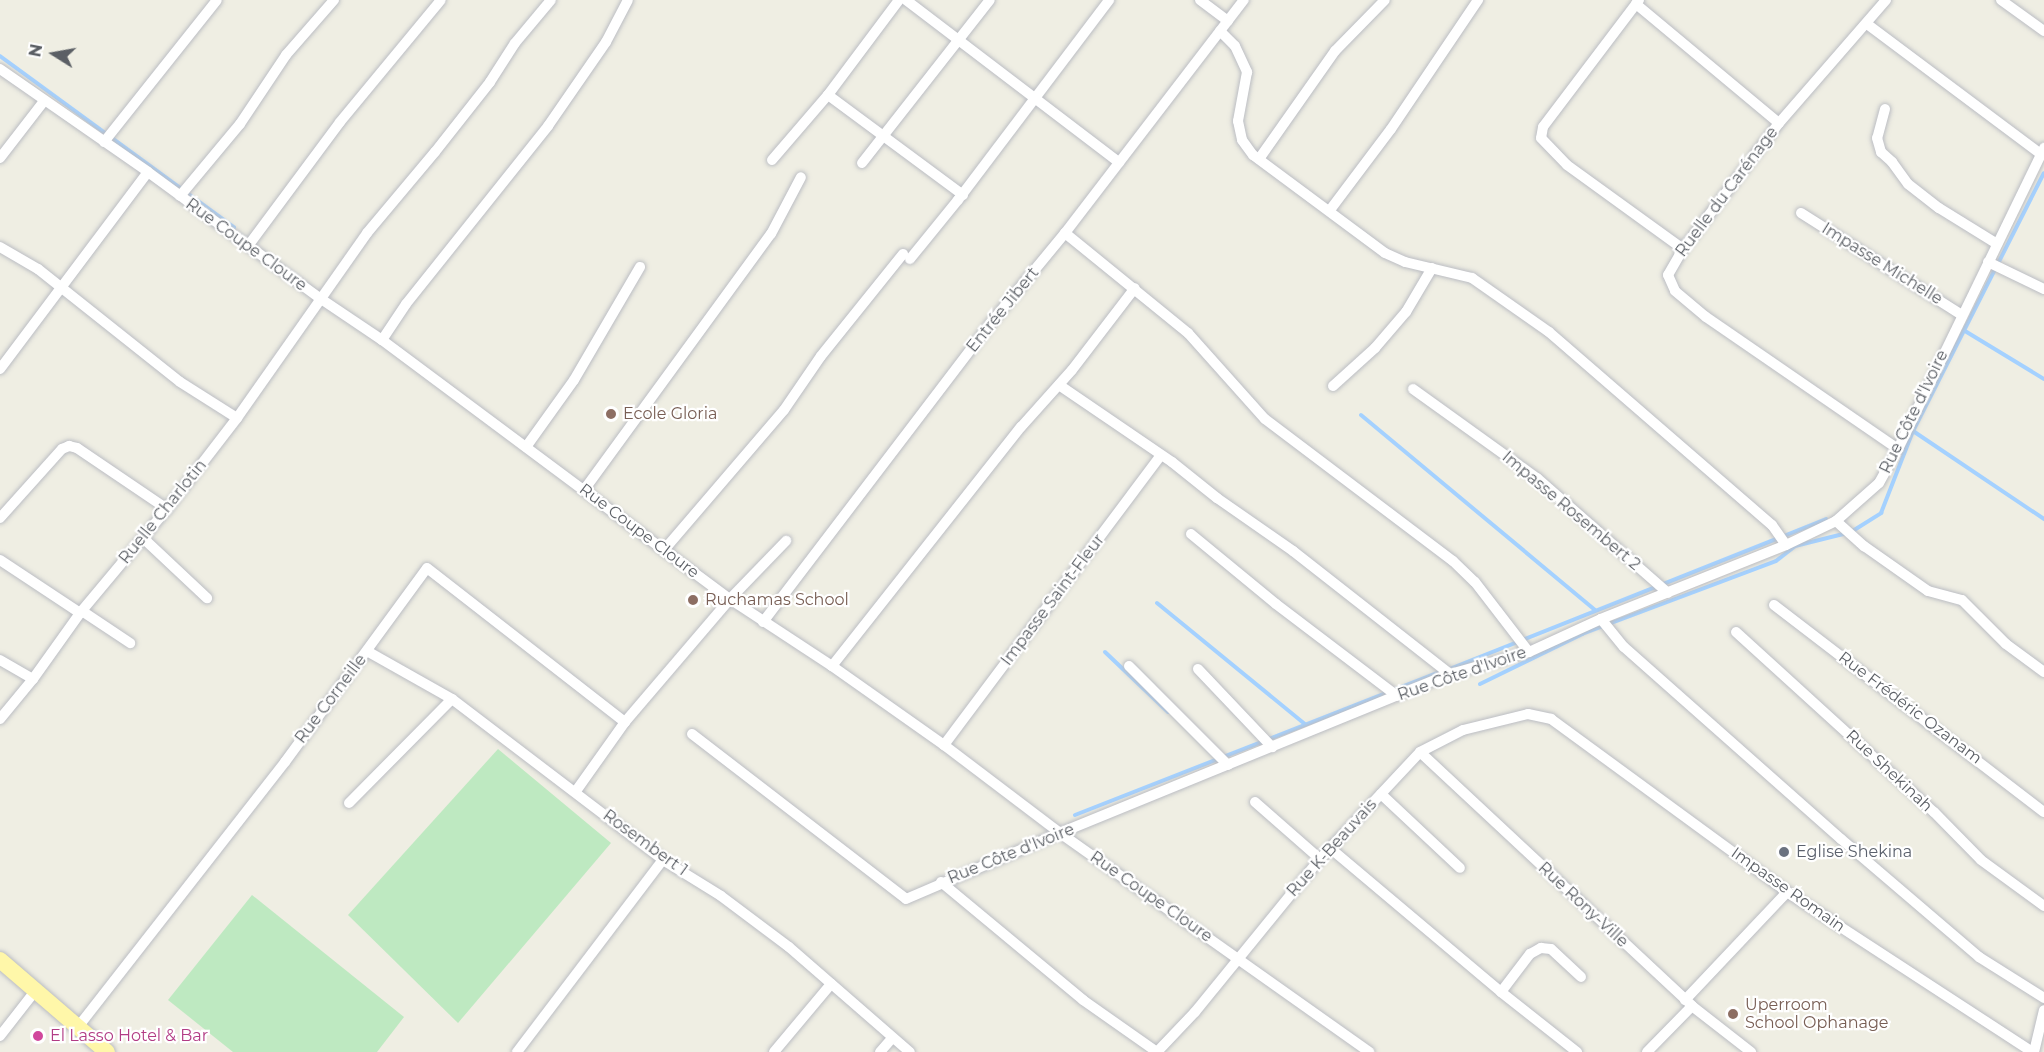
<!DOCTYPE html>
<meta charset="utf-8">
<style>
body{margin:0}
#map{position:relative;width:2044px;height:1052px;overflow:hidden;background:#efeee3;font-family:Montserrat,sans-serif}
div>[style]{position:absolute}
.green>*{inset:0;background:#bee9c1}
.stream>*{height:4px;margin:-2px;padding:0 2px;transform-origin:2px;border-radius:2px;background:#a4d1ff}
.roads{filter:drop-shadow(0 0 2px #bbbdc3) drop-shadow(0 0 2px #bbbdc3)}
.street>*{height:10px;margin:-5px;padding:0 5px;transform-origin:5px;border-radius:5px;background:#fff}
.primary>*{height:16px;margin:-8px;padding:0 8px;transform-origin:8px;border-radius:8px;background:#fff7a9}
.dots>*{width:16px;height:16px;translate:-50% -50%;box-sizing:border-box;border:3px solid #fff;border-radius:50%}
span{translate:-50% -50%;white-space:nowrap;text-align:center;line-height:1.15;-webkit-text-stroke:4.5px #fff;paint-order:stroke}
.street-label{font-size:16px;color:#5b5f65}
.education-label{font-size:16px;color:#785e54}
.left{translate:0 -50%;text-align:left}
.worship-label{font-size:16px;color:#5b616d}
.hotel-label{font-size:16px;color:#b23c85}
.north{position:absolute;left:24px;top:24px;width:60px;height:60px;-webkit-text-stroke:4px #fff;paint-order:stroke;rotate:281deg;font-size:16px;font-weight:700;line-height:24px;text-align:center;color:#5b5f65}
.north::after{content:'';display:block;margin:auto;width:21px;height:27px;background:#5b5f65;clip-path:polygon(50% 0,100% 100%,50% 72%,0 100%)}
</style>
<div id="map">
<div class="green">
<div style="clip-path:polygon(498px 749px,611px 843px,458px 1023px,348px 915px)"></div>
<div style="clip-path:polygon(252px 895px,404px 1017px,377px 1052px,233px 1052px,168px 1000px)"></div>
</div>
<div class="stream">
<div style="left:0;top:56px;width:290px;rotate:36.2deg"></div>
<div style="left:1965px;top:331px;width:92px;rotate:31.3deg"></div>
<div style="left:1361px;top:415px;width:305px;rotate:39.8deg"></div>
<div style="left:1913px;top:431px;width:158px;rotate:33.9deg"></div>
<div style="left:1157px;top:603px;width:191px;rotate:39.3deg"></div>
<div style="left:1105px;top:652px;width:87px;rotate:43.6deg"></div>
<div style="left:1447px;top:670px;width:408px;rotate:-21.7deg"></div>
<div style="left:1480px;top:684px;width:114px;rotate:-26.1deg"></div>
<div style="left:1582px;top:634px;width:207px;rotate:-20.6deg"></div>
<div style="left:1776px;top:561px;width:24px;rotate:-38deg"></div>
<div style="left:1795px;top:546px;width:58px;rotate:-14deg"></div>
<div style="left:1851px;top:532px;width:36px;rotate:-32deg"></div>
<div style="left:1881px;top:513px;width:88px;rotate:-68.7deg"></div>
<div style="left:1913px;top:431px;width:289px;rotate:-63.1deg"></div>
<div style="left:1075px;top:815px;width:392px;rotate:-21.4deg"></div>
</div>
<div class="roads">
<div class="street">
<div style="left:899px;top:0;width:119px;rotate:126.8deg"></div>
<div style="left:828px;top:95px;width:168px;rotate:36.5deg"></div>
<div style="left:906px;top:0;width:268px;rotate:37.3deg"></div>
<div style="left:1200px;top:0;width:35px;rotate:37deg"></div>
<div style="left:1639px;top:0;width:5px;rotate:127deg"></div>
<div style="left:1636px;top:4px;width:186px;rotate:39.8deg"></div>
<div style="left:1886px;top:0;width:163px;rotate:131deg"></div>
<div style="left:1779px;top:123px;width:158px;rotate:127.3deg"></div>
<div style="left:1683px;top:249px;width:30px;rotate:120deg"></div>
<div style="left:1668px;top:275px;width:17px;rotate:66deg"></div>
<div style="left:1675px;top:291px;width:40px;rotate:40deg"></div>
<div style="left:1706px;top:317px;width:233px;rotate:34.5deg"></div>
<div style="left:2001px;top:0;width:53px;rotate:35.8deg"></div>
<div style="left:1636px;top:4px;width:154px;rotate:127.1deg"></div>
<div style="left:1543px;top:127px;width:11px;rotate:100deg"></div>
<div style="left:1541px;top:138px;width:37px;rotate:46deg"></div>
<div style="left:1567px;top:165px;width:143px;rotate:35.9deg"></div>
<div style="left:1867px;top:24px;width:217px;rotate:36.8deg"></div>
<div style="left:1220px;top:31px;width:21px;rotate:45deg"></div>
<div style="left:1235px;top:46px;width:29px;rotate:65deg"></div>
<div style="left:1247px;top:72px;width:50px;rotate:100.4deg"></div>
<div style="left:1238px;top:121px;width:19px;rotate:78deg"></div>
<div style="left:1242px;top:140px;width:19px;rotate:54deg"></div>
<div style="left:1253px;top:155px;width:164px;rotate:36.6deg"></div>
<div style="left:1385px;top:253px;width:22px;rotate:24deg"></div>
<div style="left:1405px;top:262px;width:69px;rotate:13.4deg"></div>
<div style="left:1472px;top:278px;width:94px;rotate:35deg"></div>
<div style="left:1549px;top:332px;width:295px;rotate:40.9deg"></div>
<div style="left:1772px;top:525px;width:24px;rotate:55deg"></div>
<div style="left:0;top:69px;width:180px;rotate:34.8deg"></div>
<div style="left:148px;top:172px;width:215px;rotate:36.3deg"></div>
<div style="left:321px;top:299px;width:73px;rotate:33.9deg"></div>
<div style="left:382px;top:340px;width:434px;rotate:36.7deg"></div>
<div style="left:730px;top:599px;width:122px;rotate:33.3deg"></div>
<div style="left:832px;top:666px;width:137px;rotate:35.2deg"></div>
<div style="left:944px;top:745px;width:146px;rotate:37.2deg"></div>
<div style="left:1060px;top:833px;width:379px;rotate:35.3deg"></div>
<div style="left:1885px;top:109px;width:30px;rotate:105deg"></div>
<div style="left:1877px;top:138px;width:15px;rotate:74deg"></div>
<div style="left:1881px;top:152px;width:15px;rotate:42deg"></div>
<div style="left:1892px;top:162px;width:27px;rotate:54deg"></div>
<div style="left:1908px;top:184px;width:39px;rotate:38deg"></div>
<div style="left:1939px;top:208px;width:68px;rotate:31.8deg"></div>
<div style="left:104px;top:142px;width:181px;rotate:-51.5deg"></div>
<div style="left:0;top:158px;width:72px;rotate:-52.3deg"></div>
<div style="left:1259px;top:159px;width:132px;rotate:-54.9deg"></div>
<div style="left:1335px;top:51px;width:71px;rotate:-45.6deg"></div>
<div style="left:772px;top:160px;width:86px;rotate:-49.3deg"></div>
<div style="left:862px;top:163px;width:207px;rotate:-51.9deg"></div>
<div style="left:180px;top:196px;width:94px;rotate:-50.2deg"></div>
<div style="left:240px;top:124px;width:83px;rotate:-56.3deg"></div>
<div style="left:286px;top:55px;width:73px;rotate:-48.9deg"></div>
<div style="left:1330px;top:210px;width:101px;rotate:-53deg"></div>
<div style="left:1391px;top:129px;width:156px;rotate:-56deg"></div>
<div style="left:1801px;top:213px;width:191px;rotate:32.4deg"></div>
<div style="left:1065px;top:233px;width:159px;rotate:39.1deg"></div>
<div style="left:1188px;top:333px;width:115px;rotate:48.2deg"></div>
<div style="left:1265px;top:419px;width:236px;rotate:37.1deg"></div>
<div style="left:1453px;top:561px;width:30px;rotate:44deg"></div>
<div style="left:1475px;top:582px;width:88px;rotate:52.4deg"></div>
<div style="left:248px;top:246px;width:154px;rotate:-53.4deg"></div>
<div style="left:340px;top:122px;width:158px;rotate:-50.4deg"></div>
<div style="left:0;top:247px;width:44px;rotate:30.1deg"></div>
<div style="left:38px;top:269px;width:181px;rotate:38.5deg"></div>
<div style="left:180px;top:382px;width:67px;rotate:32.3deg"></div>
<div style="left:910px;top:259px;width:76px;rotate:-50.9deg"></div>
<div style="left:958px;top:200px;width:251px;rotate:-52.9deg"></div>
<div style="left:1988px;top:262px;width:62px;rotate:25.7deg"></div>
<div style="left:382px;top:340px;width:43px;rotate:-56.3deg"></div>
<div style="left:406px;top:304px;width:228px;rotate:-51.4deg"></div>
<div style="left:548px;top:126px;width:102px;rotate:-55.4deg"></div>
<div style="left:606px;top:42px;width:47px;rotate:-62.4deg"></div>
<div style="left:0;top:369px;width:246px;rotate:-53.1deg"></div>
<div style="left:1059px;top:385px;width:137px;rotate:34.3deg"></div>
<div style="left:1172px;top:462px;width:58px;rotate:38.7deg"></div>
<div style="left:1217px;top:498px;width:93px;rotate:34.9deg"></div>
<div style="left:1293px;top:551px;width:199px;rotate:38.1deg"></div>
<div style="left:1333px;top:386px;width:57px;rotate:-42.1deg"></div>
<div style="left:1375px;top:348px;width:48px;rotate:-49.3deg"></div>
<div style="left:1406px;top:312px;width:51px;rotate:-59.4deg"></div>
<div style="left:1413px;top:389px;width:153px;rotate:35.7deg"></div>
<div style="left:1537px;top:478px;width:174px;rotate:41.3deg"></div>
<div style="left:526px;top:447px;width:82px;rotate:-54.4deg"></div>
<div style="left:574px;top:380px;width:131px;rotate:-59.7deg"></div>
<div style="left:584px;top:490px;width:317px;rotate:-53.9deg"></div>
<div style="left:771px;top:234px;width:64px;rotate:-62.2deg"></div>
<div style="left:0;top:518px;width:93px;rotate:-48.1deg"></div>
<div style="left:62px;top:449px;width:8px;rotate:-23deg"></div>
<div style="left:69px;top:446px;width:8px;rotate:14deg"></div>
<div style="left:77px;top:448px;width:109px;rotate:34.1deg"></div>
<div style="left:1836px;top:521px;width:38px;rotate:42deg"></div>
<div style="left:1864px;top:546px;width:78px;rotate:35.1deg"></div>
<div style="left:1928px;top:591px;width:35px;rotate:15deg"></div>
<div style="left:1962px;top:600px;width:62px;rotate:45deg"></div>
<div style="left:2006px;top:644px;width:47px;rotate:36.4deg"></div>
<div style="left:1191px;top:534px;width:110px;rotate:39.5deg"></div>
<div style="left:1276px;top:604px;width:152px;rotate:37.2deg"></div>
<div style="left:143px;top:538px;width:88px;rotate:43.2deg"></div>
<div style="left:664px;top:550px;width:184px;rotate:-49.4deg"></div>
<div style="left:784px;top:410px;width:65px;rotate:-55.6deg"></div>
<div style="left:821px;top:356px;width:131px;rotate:-51.2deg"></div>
<div style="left:0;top:560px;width:96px;rotate:33.5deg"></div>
<div style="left:1774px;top:605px;width:340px;rotate:37.5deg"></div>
<div style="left:82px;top:611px;width:58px;rotate:33.7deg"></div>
<div style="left:1601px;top:619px;width:36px;rotate:51deg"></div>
<div style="left:1624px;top:647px;width:290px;rotate:41.5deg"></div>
<div style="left:1841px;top:839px;width:182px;rotate:40.5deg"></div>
<div style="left:1979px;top:957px;width:77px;rotate:32.2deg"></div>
<div style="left:763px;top:622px;width:375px;rotate:-52.7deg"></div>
<div style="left:990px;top:324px;width:118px;rotate:-50.5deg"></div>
<div style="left:1065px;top:233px;width:294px;rotate:-52.5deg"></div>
<div style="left:1736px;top:632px;width:268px;rotate:42.3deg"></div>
<div style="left:1934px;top:812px;width:67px;rotate:45.6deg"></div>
<div style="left:1981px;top:860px;width:78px;rotate:36.1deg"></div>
<div style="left:367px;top:651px;width:98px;rotate:29.5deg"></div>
<div style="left:452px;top:699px;width:265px;rotate:37.3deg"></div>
<div style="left:663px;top:860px;width:68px;rotate:31.8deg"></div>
<div style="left:721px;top:896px;width:85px;rotate:36.9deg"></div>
<div style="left:789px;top:947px;width:160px;rotate:41deg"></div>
<div style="left:0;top:660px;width:38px;rotate:30deg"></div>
<div style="left:832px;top:666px;width:305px;rotate:-51.7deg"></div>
<div style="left:1021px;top:427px;width:76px;rotate:-48.2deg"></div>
<div style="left:1072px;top:370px;width:103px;rotate:-52.5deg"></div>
<div style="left:1129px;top:666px;width:140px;rotate:45deg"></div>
<div style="left:1198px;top:669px;width:108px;rotate:46.5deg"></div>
<div style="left:0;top:719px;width:52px;rotate:-50.5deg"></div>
<div style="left:33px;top:679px;width:81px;rotate:-54.5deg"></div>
<div style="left:80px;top:613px;width:136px;rotate:-50.1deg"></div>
<div style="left:167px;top:509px;width:115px;rotate:-52.4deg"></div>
<div style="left:237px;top:418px;width:226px;rotate:-54.9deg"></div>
<div style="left:367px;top:233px;width:106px;rotate:-50deg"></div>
<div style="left:435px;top:152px;width:89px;rotate:-51.8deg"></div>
<div style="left:490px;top:82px;width:46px;rotate:-57.3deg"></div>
<div style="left:515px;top:43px;width:56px;rotate:-50.1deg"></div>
<div style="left:692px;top:734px;width:270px;rotate:37.6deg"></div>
<div style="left:906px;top:899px;width:168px;rotate:-23.2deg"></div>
<div style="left:1060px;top:833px;width:421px;rotate:-22.2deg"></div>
<div style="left:1450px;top:674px;width:82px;rotate:-15.6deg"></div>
<div style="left:1529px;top:652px;width:79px;rotate:-24.6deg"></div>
<div style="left:1601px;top:619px;width:199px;rotate:-21.8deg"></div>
<div style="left:1786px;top:545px;width:55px;rotate:-25.6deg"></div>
<div style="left:1836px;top:521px;width:57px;rotate:-41.5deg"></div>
<div style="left:1879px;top:483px;width:39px;rotate:-61deg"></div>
<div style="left:1898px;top:449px;width:335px;rotate:-64.1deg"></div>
<div style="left:944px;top:745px;width:362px;rotate:-53.2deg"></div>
<div style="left:1420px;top:752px;width:372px;rotate:43deg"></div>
<div style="left:1692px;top:1006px;width:75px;rotate:37.9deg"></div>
<div style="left:576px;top:791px;width:85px;rotate:-54.6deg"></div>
<div style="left:625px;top:722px;width:162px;rotate:-49.5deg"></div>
<div style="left:730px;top:599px;width:81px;rotate:-46deg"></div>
<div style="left:1381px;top:794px;width:108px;rotate:43.1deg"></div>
<div style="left:1255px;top:802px;width:86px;rotate:41.2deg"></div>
<div style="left:349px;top:803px;width:146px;rotate:-45.3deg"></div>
<div style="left:1330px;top:848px;width:224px;rotate:40.1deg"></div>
<div style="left:1501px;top:992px;width:48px;rotate:-52.7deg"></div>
<div style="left:1530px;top:954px;width:13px;rotate:-29deg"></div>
<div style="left:1541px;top:948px;width:10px;rotate:6deg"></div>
<div style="left:1551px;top:949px;width:41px;rotate:43deg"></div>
<div style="left:941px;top:882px;width:185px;rotate:39.7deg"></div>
<div style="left:1083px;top:1000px;width:90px;rotate:35.1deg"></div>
<div style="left:1501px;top:992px;width:97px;rotate:38.3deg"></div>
<div style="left:1685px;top:1000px;width:149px;rotate:-46.6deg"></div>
<div style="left:78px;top:1027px;width:336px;rotate:-52deg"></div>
<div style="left:285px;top:762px;width:240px;rotate:-53.8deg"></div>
<div style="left:427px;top:568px;width:251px;rotate:37.9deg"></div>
<div style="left:0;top:1036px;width:58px;rotate:-52deg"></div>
<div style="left:517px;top:1052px;width:241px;rotate:-52.8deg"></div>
<div style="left:774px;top:1052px;width:89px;rotate:-50deg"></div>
<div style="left:880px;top:1052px;width:18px;rotate:-49deg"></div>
<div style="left:1157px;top:1052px;width:55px;rotate:-46.5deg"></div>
<div style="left:1195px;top:1012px;width:198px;rotate:-50.8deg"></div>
<div style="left:1320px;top:859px;width:146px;rotate:-46.9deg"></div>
<div style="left:1420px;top:752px;width:48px;rotate:-27.1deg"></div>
<div style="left:1463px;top:730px;width:67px;rotate:-13.8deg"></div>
<div style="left:1528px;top:714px;width:24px;rotate:12deg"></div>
<div style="left:1551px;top:719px;width:293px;rotate:36.2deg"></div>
<div style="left:1787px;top:892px;width:293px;rotate:33.1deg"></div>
<div style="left:1647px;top:1052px;width:64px;rotate:-45.6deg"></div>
<div style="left:2034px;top:1052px;width:43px;rotate:-76.6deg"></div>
</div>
<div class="primary">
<div style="left:0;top:960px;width:141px;rotate:40.7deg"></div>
</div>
</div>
<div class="dots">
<div style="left:611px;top:414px;background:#8d6e63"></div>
<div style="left:693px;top:600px;background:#8d6e63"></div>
<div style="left:1784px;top:852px;background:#6b7280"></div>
<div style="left:1733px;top:1014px;background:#8d6e63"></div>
<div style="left:38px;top:1036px;background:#d1479c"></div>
</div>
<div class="street-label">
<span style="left:1727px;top:192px;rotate:-53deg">Ruelle du Carénage</span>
<span style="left:246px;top:245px;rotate:36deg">Rue Coupe Cloure</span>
<span style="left:1882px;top:264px;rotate:32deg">Impasse Michelle</span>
<span style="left:1003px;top:310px;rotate:-51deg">Entrée Jibert</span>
<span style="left:1914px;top:412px;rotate:-64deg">Rue Côte d'Ivoire</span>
<span style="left:1571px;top:511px;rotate:40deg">Impasse Rosembert 2</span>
<span style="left:163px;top:512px;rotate:-51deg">Ruelle Charlotin</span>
<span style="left:639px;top:531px;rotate:37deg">Rue Coupe Cloure</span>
<span style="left:1053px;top:600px;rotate:-53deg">Impasse Saint-Fleur</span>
<span style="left:1462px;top:674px;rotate:-19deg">Rue Côte d'Ivoire</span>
<span style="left:331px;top:699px;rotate:-53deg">Rue Corneille</span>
<span style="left:1910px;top:708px;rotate:37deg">Rue Frédéric Ozanam</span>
<span style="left:1889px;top:771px;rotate:43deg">Rue Shekinah</span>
<span style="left:645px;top:843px;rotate:36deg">Rosembert 1</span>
<span style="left:1332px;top:848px;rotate:-48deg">Rue K-Beauvais</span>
<span style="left:1011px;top:854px;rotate:-22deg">Rue Côte d'Ivoire</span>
<span style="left:1788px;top:890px;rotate:35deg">Impasse Romain</span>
<span style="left:1151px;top:897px;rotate:35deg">Rue Coupe Cloure</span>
<span style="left:1583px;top:905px;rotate:43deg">Rue Rony-Ville</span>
</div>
<div class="education-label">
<span class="left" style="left:623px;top:414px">Ecole Gloria</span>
<span class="left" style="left:705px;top:600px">Ruchamas School</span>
<span class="left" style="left:1745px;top:1014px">Uperroom<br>School Ophanage</span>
</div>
<div class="worship-label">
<span class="left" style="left:1796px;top:852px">Eglise Shekina</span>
</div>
<div class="hotel-label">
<span class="left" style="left:50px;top:1036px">El Lasso Hotel &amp; Bar</span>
</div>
<div class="north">N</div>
</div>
